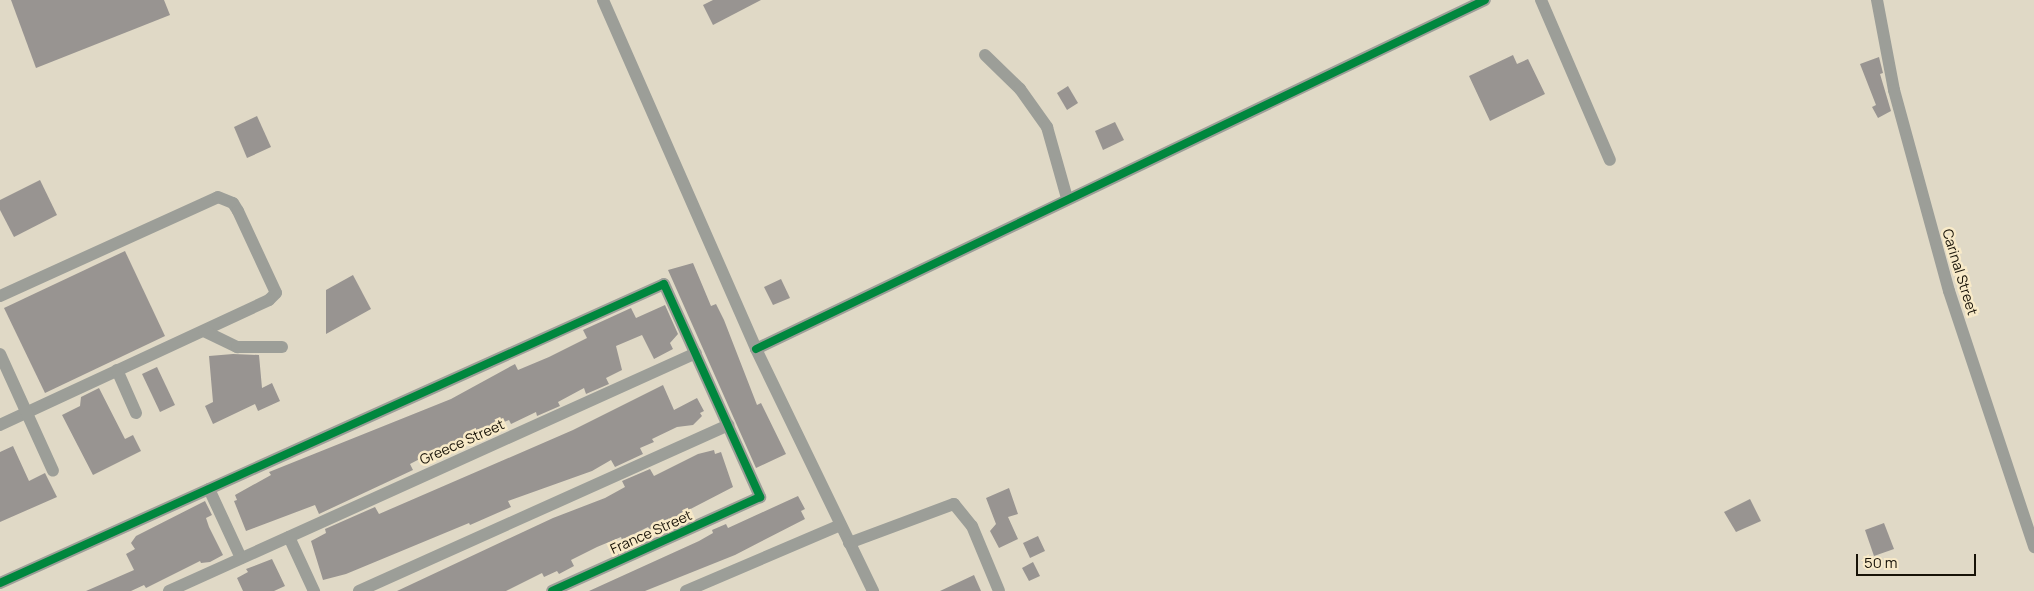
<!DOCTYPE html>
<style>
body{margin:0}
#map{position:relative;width:2034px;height:591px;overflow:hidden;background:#e0d9c6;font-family:Manrope,sans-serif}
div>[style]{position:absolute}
.building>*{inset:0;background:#989491}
.street>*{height:12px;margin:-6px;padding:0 6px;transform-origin:6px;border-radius:6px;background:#9c9e98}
.cycleway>*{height:8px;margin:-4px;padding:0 4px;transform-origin:4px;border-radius:4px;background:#00873e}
span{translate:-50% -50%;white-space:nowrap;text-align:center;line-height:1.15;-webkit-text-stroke:5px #f8eac8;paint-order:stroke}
.street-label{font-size:14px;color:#171207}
.scale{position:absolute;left:1856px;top:554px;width:120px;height:22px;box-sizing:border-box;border:2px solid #171207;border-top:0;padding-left:6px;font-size:15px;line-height:18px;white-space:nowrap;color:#171207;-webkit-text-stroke:4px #f8eac8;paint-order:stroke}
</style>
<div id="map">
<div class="building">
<div style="clip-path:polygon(11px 0,164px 0,170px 15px,36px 68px)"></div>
<div style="clip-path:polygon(713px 0,761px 0,713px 25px,703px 5px)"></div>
<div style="clip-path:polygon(1513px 55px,1517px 64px,1528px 59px,1545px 94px,1490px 121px,1469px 76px)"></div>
<div style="clip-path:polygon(1879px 57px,1883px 73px,1880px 74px,1891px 111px,1878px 118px,1872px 107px,1876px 105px,1860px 64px)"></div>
<div style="clip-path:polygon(1068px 86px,1078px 103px,1067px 110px,1057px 93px)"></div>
<div style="clip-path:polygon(257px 116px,271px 147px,247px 158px,234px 127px)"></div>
<div style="clip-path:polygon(1115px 122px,1124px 140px,1103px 150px,1095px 131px)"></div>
<div style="clip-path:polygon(40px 180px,57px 215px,14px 237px,0 210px,0 200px)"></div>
<div style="clip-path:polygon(125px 251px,165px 336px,45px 393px,4px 308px)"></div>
<div style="clip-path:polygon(693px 263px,711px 306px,716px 304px,724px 320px,757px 405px,761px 403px,786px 454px,756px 468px,668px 270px)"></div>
<div style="clip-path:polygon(353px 275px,371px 309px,326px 334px,326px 290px)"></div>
<div style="clip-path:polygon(781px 279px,790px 298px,773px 305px,764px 287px)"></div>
<div style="clip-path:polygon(665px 305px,678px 334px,670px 343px,673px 349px,654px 359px,642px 335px,616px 346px,622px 370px,606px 378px,609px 384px,586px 394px,584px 388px,558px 402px,560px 406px,537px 416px,536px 412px,511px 424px,509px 420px,461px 439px,464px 446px,438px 458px,435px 451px,410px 464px,413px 470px,319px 514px,315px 505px,246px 531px,234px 501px,237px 500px,235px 495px,271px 475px,269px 472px,451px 399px,515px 364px,518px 370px,549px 357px,587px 338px,583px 330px,631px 308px,636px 318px)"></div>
<div style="clip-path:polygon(233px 354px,259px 355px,262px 388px,272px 383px,280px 401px,258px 411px,255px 404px,213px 424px,205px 406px,213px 402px,209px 356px)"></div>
<div style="clip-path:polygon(157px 367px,175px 405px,160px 412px,142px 374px)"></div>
<div style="clip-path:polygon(663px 385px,674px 410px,697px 398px,704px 411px,700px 413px,702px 416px,693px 425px,677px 427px,652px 439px,654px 442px,640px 448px,643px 454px,615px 467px,611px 460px,592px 471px,508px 501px,511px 507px,470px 525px,469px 523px,346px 574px,323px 580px,311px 541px,326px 533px,325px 529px,375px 507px,379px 514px,573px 430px)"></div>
<div style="clip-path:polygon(99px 388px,125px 439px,133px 435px,141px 451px,93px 475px,62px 415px,80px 406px,81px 397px)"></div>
<div style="clip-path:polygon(13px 446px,29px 481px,45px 473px,57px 497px,0 522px,0 452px)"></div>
<div style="clip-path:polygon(714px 450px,715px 454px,721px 452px,733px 487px,650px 530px,648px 527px,622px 540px,621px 537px,597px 547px,571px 560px,574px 566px,559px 574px,557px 571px,544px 577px,542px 573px,506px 591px,397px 591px,553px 518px,605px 498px,625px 487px,622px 481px,650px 469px,654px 476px,698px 454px)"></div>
<div style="clip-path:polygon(1009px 488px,1018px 514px,1008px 517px,1018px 539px,999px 548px,990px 531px,996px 524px,986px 498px)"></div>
<div style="clip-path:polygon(798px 496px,805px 509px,801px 511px,805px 519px,735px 555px,645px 591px,589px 591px,699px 541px,713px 533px,712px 530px,726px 524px,728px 528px)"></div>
<div style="clip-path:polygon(1750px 499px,1761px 521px,1736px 532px,1724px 512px)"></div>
<div style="clip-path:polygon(205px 501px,212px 515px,206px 518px,209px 527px,223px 555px,210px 562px,201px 563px,200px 561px,146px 588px,144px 585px,131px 591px,86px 591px,134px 570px,126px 554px,135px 549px,131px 543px,136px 536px)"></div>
<div style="clip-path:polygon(1884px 523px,1894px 549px,1874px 556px,1865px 530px)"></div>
<div style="clip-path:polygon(1038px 536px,1045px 551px,1030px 558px,1023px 543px)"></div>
<div style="clip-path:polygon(272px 559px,285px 586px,274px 591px,243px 591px,237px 578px,248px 572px,246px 569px)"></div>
<div style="clip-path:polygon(1033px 562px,1040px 576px,1029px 581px,1022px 568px)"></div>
<div style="clip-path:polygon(974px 575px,981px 591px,940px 591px)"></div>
</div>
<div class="street">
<div style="left:603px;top:0;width:381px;rotate:66.3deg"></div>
<div style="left:756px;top:349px;width:269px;rotate:64.2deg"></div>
<div style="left:1541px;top:0;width:174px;rotate:66.7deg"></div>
<div style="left:1877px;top:0;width:92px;rotate:79.3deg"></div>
<div style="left:1894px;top:90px;width:208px;rotate:74.7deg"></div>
<div style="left:1949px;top:291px;width:270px;rotate:71.6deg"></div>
<div style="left:985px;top:55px;width:49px;rotate:44.2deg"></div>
<div style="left:1020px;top:89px;width:47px;rotate:54.6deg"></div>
<div style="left:1047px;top:127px;width:74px;rotate:74.3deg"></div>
<div style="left:0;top:296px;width:239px;rotate:-24.4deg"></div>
<div style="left:218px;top:197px;width:16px;rotate:22deg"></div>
<div style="left:233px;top:203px;width:9px;rotate:58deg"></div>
<div style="left:238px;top:211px;width:90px;rotate:65.1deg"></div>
<div style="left:276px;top:293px;width:10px;rotate:135deg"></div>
<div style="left:269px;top:300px;width:297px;rotate:155.1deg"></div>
<div style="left:204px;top:331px;width:37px;rotate:26deg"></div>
<div style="left:237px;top:347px;width:45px"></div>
<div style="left:756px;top:349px;width:808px;rotate:-25.58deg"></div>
<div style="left:0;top:354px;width:128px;rotate:65.6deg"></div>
<div style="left:117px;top:370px;width:47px;rotate:66.2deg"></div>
<div style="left:209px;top:489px;width:76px;rotate:65.1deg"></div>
<div style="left:289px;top:537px;width:60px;rotate:65.2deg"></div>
<div style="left:849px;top:543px;width:112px;rotate:-20.4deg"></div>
<div style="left:954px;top:504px;width:28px;rotate:51deg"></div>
<div style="left:972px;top:526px;width:70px;rotate:67.4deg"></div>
<div style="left:0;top:583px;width:728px;rotate:-24.24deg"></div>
<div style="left:664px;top:284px;width:234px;rotate:65.7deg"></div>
<div style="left:760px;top:497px;width:228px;rotate:155.7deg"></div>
<div style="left:169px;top:591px;width:578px;rotate:-24.3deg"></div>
<div style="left:359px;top:591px;width:405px;rotate:-24.2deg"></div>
<div style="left:686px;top:591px;width:168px;rotate:-23.1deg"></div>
</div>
<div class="cycleway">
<div style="left:756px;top:349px;width:808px;rotate:-25.58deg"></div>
<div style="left:0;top:583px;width:728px;rotate:-24.24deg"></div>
<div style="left:664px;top:284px;width:234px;rotate:65.7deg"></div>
<div style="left:760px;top:497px;width:228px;rotate:155.7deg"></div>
</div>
<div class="street-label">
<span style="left:1960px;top:272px;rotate:73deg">Carinal Street</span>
<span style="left:462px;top:442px;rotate:-24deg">Greece Street</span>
<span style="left:651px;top:532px;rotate:-24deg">France Street</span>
</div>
<div class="scale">50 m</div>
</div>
